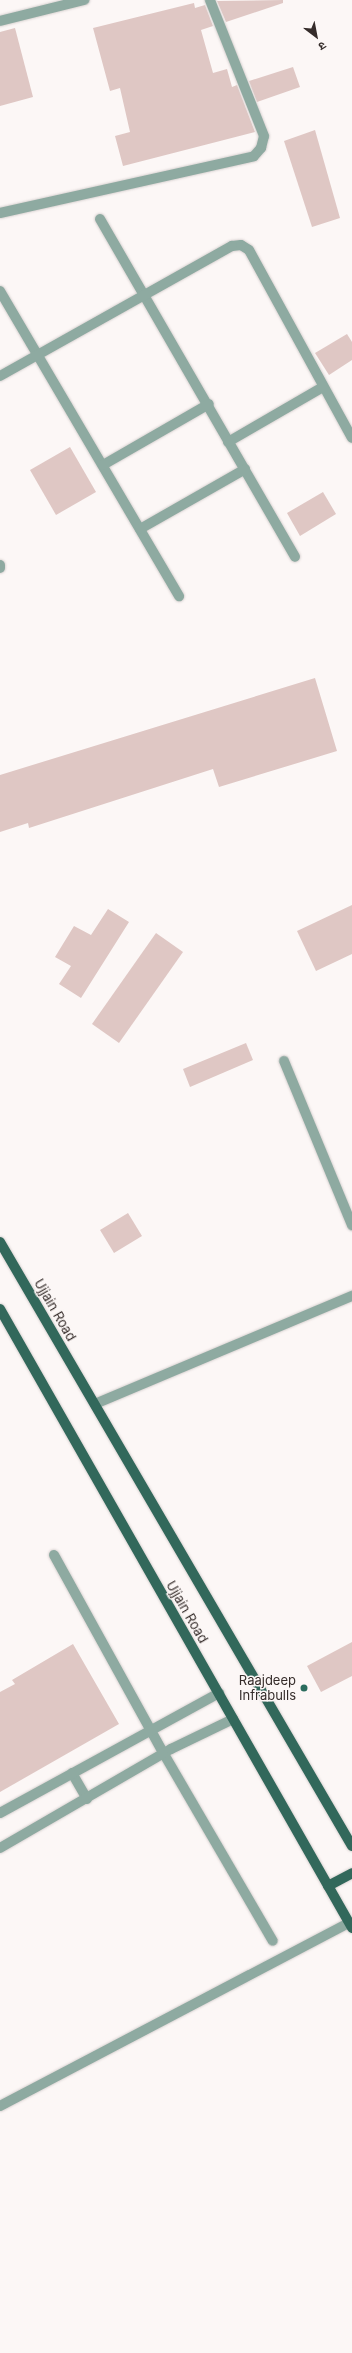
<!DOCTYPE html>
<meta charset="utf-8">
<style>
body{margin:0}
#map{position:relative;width:352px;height:2353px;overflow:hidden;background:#fcf7f6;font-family:Inter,"Noto Sans Devanagari",sans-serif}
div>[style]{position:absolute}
.building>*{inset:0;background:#dfc7c4}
.roads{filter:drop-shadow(0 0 1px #d8d2d1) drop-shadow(0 0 1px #d8d2d1)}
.minor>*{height:10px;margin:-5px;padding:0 5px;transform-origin:5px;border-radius:5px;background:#8eaaa1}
.primary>*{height:10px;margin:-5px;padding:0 5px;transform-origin:5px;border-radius:5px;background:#32685b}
.dots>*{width:11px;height:11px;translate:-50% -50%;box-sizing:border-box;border:2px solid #fcf7f6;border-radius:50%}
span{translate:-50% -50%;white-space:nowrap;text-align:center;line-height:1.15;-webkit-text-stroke:3px #fcf7f6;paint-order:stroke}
.street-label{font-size:13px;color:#352c2a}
.poi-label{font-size:13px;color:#352c2a}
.right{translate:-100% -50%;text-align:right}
.north{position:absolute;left:296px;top:16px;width:40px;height:40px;-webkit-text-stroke:3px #fcf7f6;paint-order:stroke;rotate:148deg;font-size:11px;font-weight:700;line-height:16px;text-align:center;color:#352c2a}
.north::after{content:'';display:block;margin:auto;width:14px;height:18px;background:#352c2a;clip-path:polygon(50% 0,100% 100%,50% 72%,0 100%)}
</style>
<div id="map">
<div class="building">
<div style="clip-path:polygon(283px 0,283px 3px,226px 22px,217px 1px)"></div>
<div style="clip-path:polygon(194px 3px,195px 8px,205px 5px,213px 26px,201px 30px,213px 73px,227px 69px,232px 87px,237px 85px,255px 132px,123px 166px,115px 136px,130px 132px,120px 88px,110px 91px,93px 28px)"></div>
<div style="clip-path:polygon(15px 28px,33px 97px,0 106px,0 32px)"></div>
<div style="clip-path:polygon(293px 67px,300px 87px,257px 102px,249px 81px)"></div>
<div style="clip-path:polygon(315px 130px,340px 218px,312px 227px,284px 141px)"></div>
<div style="clip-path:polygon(347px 334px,352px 342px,352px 360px,329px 375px,315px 353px)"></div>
<div style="clip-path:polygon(70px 447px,96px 492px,56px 515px,30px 470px)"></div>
<div style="clip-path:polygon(323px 492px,336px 514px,300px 536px,287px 513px)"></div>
<div style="clip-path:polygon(315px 678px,337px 751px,219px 787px,213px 769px,29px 828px,28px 823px,0 832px,0 775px)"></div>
<div style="clip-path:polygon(352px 905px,352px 954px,316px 971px,297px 931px)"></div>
<div style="clip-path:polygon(108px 909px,129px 922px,81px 998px,59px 984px,71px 966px,55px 957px,74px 926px,91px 935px)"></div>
<div style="clip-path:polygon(156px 933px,183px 952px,119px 1043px,92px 1024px)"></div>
<div style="clip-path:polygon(246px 1043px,253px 1060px,190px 1087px,183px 1069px)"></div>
<div style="clip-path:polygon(128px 1213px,142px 1236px,114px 1253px,100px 1230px)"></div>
<div style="clip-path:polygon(352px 1642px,352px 1676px,321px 1692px,307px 1666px)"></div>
<div style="clip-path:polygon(73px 1644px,119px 1724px,0 1792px,0 1692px,15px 1684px,12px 1680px)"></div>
</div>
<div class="roads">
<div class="minor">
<div style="left:0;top:21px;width:87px;rotate:-14deg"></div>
<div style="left:0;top:213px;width:260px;rotate:-12.6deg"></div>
<div style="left:254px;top:156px;width:11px;rotate:-49deg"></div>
<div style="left:261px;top:148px;width:12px;rotate:-76deg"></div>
<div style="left:264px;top:136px;width:146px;rotate:-111.7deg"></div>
<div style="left:100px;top:219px;width:390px;rotate:60deg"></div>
<div style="left:0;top:291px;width:354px;rotate:59.6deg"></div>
<div style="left:0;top:376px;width:266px;rotate:-29.3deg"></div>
<div style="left:232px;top:246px;width:9px;rotate:-6deg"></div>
<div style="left:241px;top:245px;width:9px;rotate:32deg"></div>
<div style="left:249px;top:250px;width:214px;rotate:61.3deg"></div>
<div style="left:228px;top:442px;width:110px;rotate:-30.1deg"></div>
<div style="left:103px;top:465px;width:122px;rotate:-29.9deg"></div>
<div style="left:140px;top:529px;width:121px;rotate:-29.7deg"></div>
<div style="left:0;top:565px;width:3px;rotate:90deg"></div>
<div style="left:284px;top:1061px;width:178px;rotate:67.5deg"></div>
<div style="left:95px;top:1404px;width:279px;rotate:-22.8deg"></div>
<div style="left:54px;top:1555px;width:227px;rotate:61.1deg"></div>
<div style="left:164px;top:1754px;width:216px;rotate:59.8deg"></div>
<div style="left:72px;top:1773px;width:30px;rotate:60deg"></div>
<div style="left:0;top:1813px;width:250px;rotate:-28.7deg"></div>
<div style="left:0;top:1848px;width:198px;rotate:-30.1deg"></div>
<div style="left:171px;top:1749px;width:69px;rotate:-25.8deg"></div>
<div style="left:0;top:2106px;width:394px;rotate:-27.7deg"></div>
</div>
<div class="primary">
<div style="left:0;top:1242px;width:699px;rotate:59.77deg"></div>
<div style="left:0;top:1309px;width:712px;rotate:60.37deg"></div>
<div style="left:328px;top:1886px;width:27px;rotate:-28deg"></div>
</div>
</div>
<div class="dots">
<div style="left:304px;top:1688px;background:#2a6c5d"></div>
</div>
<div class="street-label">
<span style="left:55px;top:1310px;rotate:60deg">Ujjain Road</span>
<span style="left:187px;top:1612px;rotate:60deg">Ujjain Road</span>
</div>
<div class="poi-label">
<span class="right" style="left:296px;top:1688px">Raajdeep<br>Infrabulls</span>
</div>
<div class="north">उ</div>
</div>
